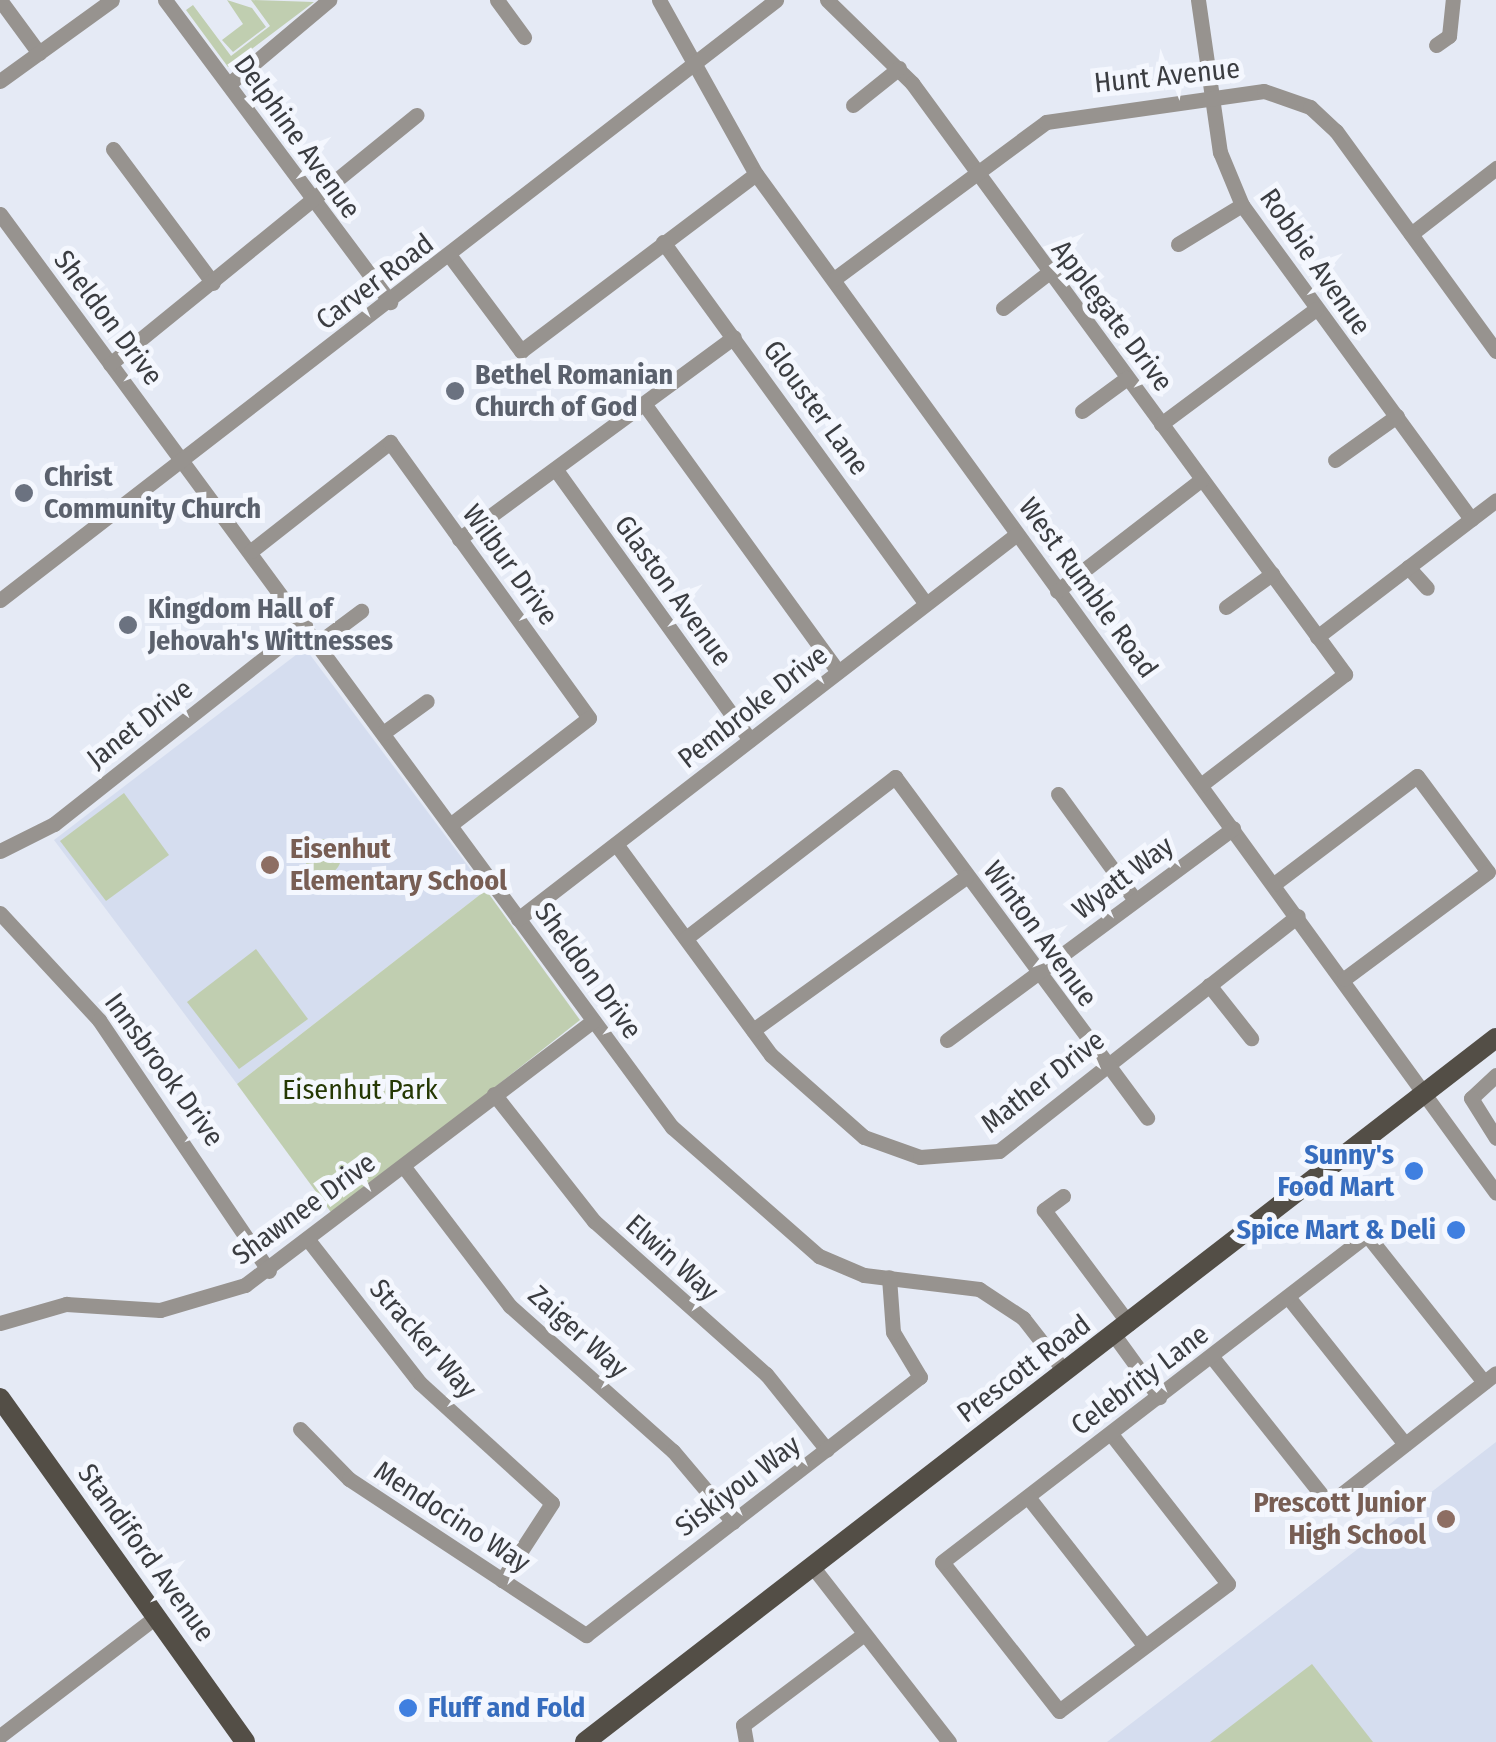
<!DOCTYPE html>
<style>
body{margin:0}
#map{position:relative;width:1496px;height:1742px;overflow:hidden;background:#e5eaf5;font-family:"Fira Sans Condensed",sans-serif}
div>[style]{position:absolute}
.built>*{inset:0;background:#d5ddef}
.green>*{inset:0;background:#c0ceb0}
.round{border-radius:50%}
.minor>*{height:15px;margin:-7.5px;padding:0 7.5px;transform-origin:7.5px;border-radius:7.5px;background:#97938f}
.major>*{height:20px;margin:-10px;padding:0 10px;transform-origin:10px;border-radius:10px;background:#534e46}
.dots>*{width:28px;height:28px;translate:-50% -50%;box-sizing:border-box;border:5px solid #f4f7fe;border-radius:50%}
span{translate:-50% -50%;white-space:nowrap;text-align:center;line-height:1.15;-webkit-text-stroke:10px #f4f7fe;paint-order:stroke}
.street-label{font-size:28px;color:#3b3d41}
.worship-label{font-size:28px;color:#5b616d;font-weight:700}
.left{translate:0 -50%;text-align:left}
.education-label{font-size:28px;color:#785e54;font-weight:700}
.right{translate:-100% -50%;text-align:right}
.park-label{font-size:28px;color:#253804}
.shop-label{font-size:28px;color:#366cbe;font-weight:700}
</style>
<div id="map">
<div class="built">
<div style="clip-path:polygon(305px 648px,486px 890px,237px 1084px,54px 840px)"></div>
<div style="clip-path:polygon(1496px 1442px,1496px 1742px,1107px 1742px,1297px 1596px)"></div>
</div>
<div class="green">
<div style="clip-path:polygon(227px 0,252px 8px,266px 27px,233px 52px,222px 40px,243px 24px)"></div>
<div style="clip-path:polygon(251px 0,314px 2px,228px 67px,186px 10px,193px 5px,231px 56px,270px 26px)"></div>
<div style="clip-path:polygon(124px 793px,169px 855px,106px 901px,60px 841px)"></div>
<div class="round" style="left:305px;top:839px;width:36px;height:36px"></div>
<div style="clip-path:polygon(486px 890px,580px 1020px,333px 1215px,237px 1084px)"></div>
<div style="clip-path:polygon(256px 949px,308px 1019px,239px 1069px,187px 1002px)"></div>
<div style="clip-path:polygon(1312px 1664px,1373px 1742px,1210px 1742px)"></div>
</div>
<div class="minor">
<div style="left:0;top:0;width:66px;rotate:53.7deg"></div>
<div style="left:165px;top:0;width:377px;rotate:53.3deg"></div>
<div style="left:497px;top:0;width:46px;rotate:53.9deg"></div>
<div style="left:659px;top:0;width:199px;rotate:60.9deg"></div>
<div style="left:756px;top:174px;width:1259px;rotate:54.01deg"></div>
<div style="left:827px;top:0;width:119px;rotate:44.3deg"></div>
<div style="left:912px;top:83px;width:733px;rotate:53.77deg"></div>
<div style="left:1345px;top:674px;width:182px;rotate:142.4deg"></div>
<div style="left:1198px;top:0;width:154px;rotate:81.8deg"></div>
<div style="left:1220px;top:152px;width:57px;rotate:67.5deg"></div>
<div style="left:1242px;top:205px;width:389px;rotate:53.9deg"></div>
<div style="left:1436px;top:45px;width:16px;rotate:-35deg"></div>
<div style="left:1449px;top:36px;width:36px;rotate:-84deg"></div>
<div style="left:0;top:81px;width:138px;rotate:-35.9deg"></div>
<div style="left:229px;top:84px;width:131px;rotate:-40deg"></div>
<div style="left:853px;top:105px;width:59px;rotate:-38.8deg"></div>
<div style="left:113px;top:149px;width:167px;rotate:53.3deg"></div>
<div style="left:0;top:214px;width:1134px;rotate:53.65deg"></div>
<div style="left:672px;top:1127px;width:196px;rotate:41.3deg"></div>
<div style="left:819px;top:1256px;width:49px;rotate:22.9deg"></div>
<div style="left:864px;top:1275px;width:116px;rotate:6.9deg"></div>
<div style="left:979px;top:1289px;width:53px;rotate:33.4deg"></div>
<div style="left:1023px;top:1318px;width:68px;rotate:52.1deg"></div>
<div style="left:1411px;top:234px;width:108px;rotate:-37.8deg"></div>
<div style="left:663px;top:242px;width:447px;rotate:54deg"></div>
<div style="left:1178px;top:244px;width:75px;rotate:-31.4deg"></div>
<div style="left:450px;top:256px;width:119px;rotate:53.2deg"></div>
<div style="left:521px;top:351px;width:294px;rotate:-37deg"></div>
<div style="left:834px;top:279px;width:264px;rotate:-36.5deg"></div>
<div style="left:1046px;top:122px;width:220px;rotate:-8.1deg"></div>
<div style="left:1264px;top:91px;width:49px;rotate:19.2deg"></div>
<div style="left:1310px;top:107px;width:35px;rotate:43deg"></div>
<div style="left:1336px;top:131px;width:272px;rotate:54deg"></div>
<div style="left:1003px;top:308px;width:57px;rotate:-37.9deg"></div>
<div style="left:110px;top:364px;width:395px;rotate:-39.1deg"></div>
<div style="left:645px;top:405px;width:329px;rotate:54.1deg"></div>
<div style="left:1082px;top:411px;width:56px;rotate:-36.3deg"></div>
<div style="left:1161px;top:424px;width:193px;rotate:-36.6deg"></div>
<div style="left:1335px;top:460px;width:76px;rotate:-35.4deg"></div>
<div style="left:556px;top:470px;width:332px;rotate:54.3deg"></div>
<div style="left:459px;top:539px;width:341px;rotate:-36.3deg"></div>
<div style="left:251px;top:551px;width:177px;rotate:-38.1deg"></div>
<div style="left:390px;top:442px;width:340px;rotate:54.2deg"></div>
<div style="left:589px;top:718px;width:175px;rotate:142.4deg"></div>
<div style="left:1408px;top:567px;width:28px;rotate:48deg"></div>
<div style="left:1057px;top:591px;width:183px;rotate:-37.7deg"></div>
<div style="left:0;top:600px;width:981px;rotate:-37.71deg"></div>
<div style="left:1226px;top:607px;width:57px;rotate:-35.7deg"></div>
<div style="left:1317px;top:637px;width:225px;rotate:-37.4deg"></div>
<div style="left:318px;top:643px;width:54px;rotate:-36.7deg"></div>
<div style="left:383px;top:733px;width:54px;rotate:-36deg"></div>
<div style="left:1058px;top:794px;width:131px;rotate:54deg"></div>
<div style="left:616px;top:844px;width:262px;rotate:53.7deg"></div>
<div style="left:771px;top:1055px;width:124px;rotate:41.4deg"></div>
<div style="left:864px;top:1137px;width:59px;rotate:19.7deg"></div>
<div style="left:920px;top:1157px;width:79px;rotate:-4.3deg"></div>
<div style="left:999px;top:1151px;width:380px;rotate:-38.2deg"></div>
<div style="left:0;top:851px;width:60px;rotate:-26.6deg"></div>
<div style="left:54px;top:824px;width:320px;rotate:-38.3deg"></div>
<div style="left:1274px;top:884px;width:179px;rotate:-37.1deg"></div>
<div style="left:1417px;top:776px;width:119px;rotate:53.5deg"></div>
<div style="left:1488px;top:872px;width:179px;rotate:143.4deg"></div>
<div style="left:0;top:913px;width:146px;rotate:47.2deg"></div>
<div style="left:99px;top:1020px;width:303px;rotate:55.9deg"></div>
<div style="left:518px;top:919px;width:630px;rotate:-37.65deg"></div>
<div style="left:686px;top:938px;width:264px;rotate:-37.6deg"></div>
<div style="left:895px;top:777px;width:424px;rotate:53.5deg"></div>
<div style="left:1209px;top:985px;width:68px;rotate:51.6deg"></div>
<div style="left:753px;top:1030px;width:262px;rotate:-35.7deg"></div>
<div style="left:947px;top:1040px;width:356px;rotate:-36.5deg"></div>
<div style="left:1496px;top:1075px;width:34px;rotate:137deg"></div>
<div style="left:1471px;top:1098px;width:47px;rotate:58deg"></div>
<div style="left:494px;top:1094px;width:162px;rotate:51.8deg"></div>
<div style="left:594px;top:1221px;width:230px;rotate:41.7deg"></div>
<div style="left:766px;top:1374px;width:97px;rotate:51.2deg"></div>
<div style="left:404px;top:1167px;width:175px;rotate:52.7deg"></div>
<div style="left:510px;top:1306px;width:218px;rotate:41.7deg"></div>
<div style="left:673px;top:1451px;width:93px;rotate:49.8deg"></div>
<div style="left:1063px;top:1196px;width:24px;rotate:144deg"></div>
<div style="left:1044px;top:1210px;width:142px;rotate:53.3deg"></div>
<div style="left:309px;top:1241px;width:180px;rotate:52deg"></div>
<div style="left:420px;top:1383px;width:178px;rotate:42.3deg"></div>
<div style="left:552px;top:1503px;width:92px;rotate:123deg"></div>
<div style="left:1288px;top:1297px;width:188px;rotate:51.5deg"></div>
<div style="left:0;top:1323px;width:69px;rotate:-16.1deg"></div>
<div style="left:66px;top:1304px;width:94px;rotate:3.7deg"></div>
<div style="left:160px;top:1310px;width:89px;rotate:-16.4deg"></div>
<div style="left:245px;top:1285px;width:437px;rotate:-37.2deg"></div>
<div style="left:1114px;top:1335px;width:77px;rotate:54deg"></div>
<div style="left:1212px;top:1357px;width:188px;rotate:51.5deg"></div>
<div style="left:1329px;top:1504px;width:212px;rotate:-38.1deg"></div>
<div style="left:300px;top:1429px;width:70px;rotate:45.6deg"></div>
<div style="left:349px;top:1479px;width:284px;rotate:33.4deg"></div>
<div style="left:586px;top:1635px;width:422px;rotate:-37.7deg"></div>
<div style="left:920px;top:1377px;width:52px;rotate:-121deg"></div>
<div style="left:893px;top:1332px;width:55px;rotate:-94.2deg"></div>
<div style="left:1111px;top:1434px;width:190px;rotate:52deg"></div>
<div style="left:1228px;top:1584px;width:211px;rotate:143.1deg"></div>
<div style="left:1059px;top:1711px;width:189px;rotate:-128.1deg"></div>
<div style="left:942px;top:1562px;width:536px;rotate:-37.58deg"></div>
<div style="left:1367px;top:1235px;width:188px;rotate:51.5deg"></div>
<div style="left:1028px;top:1497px;width:189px;rotate:51.9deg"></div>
<div style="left:812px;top:1566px;width:223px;rotate:52.1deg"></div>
<div style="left:0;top:1736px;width:198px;rotate:-37.4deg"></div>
<div style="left:746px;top:1742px;width:17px;rotate:-100deg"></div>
<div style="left:743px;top:1725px;width:151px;rotate:-36.9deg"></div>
</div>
<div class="major">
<div style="left:0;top:1398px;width:422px;rotate:54.5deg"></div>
<div style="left:585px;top:1742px;width:1151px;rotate:-37.7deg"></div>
</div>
<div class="dots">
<div style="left:455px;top:391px;background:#6b7280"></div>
<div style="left:24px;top:493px;background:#6b7280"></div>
<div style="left:128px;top:625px;background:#6b7280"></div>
<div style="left:270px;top:865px;background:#8d6e63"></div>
<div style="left:1414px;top:1171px;background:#3f7fe0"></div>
<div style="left:1456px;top:1230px;background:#3f7fe0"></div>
<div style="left:1446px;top:1519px;background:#8d6e63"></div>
<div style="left:408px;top:1708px;background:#3f7fe0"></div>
</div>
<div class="street-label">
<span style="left:1167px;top:76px;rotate:-6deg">Hunt Avenue</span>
<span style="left:297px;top:137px;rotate:54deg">Delphine Avenue</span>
<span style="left:1315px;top:262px;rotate:55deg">Robbie Avenue</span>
<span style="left:375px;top:282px;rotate:-37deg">Carver Road</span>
<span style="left:1112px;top:316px;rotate:53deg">Applegate Drive</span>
<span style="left:108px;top:318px;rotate:53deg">Sheldon Drive</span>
<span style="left:816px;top:408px;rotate:54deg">Glouster Lane</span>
<span style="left:510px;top:565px;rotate:54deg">Wilbur Drive</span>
<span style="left:1088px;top:588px;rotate:54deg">West Rumble Road</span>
<span style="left:673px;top:591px;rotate:54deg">Glaston Avenue</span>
<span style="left:753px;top:707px;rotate:-38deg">Pembroke Drive</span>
<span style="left:140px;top:724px;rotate:-38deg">Janet Drive</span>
<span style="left:1123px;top:878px;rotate:-37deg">Wyatt Way</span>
<span style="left:1040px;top:934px;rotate:54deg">Winton Avenue</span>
<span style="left:588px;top:971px;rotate:54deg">Sheldon Drive</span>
<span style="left:164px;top:1070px;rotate:54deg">Innsbrook Drive</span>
<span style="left:1043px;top:1082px;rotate:-38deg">Mather Drive</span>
<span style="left:304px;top:1209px;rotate:-36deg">Shawnee Drive</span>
<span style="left:672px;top:1258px;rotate:42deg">Elwin Way</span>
<span style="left:578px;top:1332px;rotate:42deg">Zaiger Way</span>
<span style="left:423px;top:1339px;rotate:49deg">Stracker Way</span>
<span style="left:1024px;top:1369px;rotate:-37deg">Prescott Road</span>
<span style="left:1140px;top:1380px;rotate:-37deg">Celebrity Lane</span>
<span style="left:738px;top:1486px;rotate:-37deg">Siskiyou Way</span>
<span style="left:452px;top:1517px;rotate:33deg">Mendocino Way</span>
<span style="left:146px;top:1553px;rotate:54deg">Standiford Avenue</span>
</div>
<div class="worship-label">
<span class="left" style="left:475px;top:391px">Bethel Romanian<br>Church of God</span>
<span class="left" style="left:44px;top:493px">Christ<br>Community Church</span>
<span class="left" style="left:148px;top:625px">Kingdom Hall of<br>Jehovah's Wittnesses</span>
</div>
<div class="education-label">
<span class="left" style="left:290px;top:865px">Eisenhut<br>Elementary School</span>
<span class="right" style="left:1426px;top:1519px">Prescott Junior<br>High School</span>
</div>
<div class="park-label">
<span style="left:360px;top:1090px">Eisenhut Park</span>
</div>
<div class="shop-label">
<span class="right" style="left:1394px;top:1171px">Sunny's<br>Food Mart</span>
<span class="right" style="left:1436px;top:1230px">Spice Mart &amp; Deli</span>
<span class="left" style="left:428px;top:1708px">Fluff and Fold</span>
</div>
</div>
